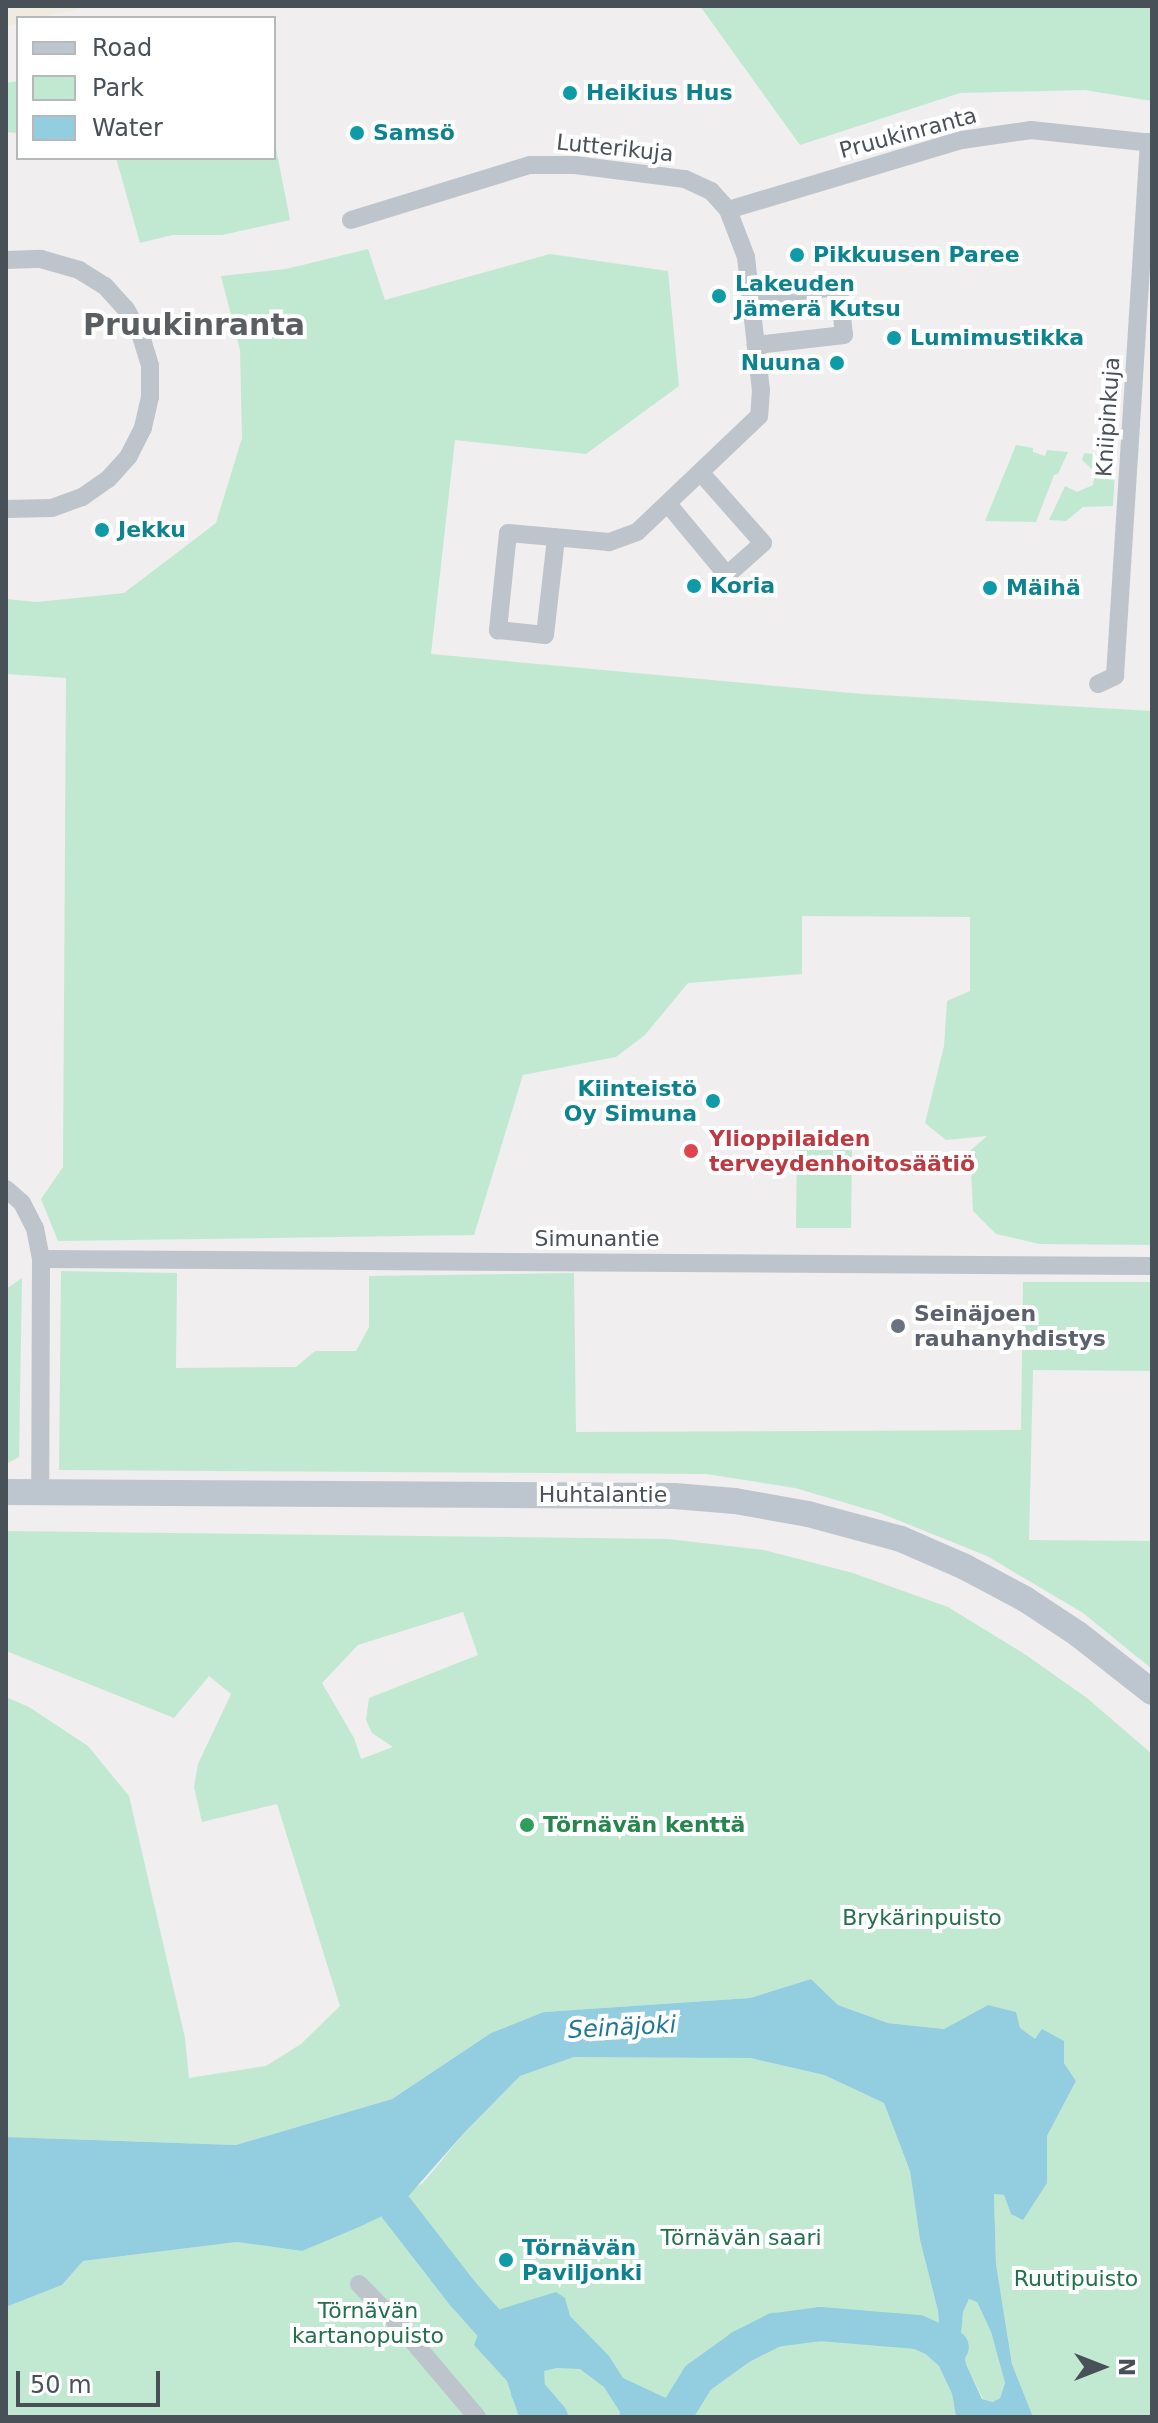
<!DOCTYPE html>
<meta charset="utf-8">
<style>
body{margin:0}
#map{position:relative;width:1158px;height:2423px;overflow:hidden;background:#f0eeee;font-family:"DejaVu Sans",sans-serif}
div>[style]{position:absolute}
.green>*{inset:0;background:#c1e9d2}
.sand>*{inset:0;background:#f0ebe0}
.water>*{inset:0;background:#93cde0}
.river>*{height:34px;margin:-17px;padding:0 17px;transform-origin:17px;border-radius:17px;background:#93cde0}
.minor>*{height:18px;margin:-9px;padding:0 9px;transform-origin:9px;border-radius:9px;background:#bec4cb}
.secondary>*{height:26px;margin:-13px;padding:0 13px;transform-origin:13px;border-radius:13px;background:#bdc5cf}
.dots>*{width:22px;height:22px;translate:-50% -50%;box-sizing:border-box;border:4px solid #fff;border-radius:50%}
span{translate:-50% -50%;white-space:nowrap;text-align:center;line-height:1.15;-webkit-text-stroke:8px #fff;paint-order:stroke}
.culture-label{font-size:22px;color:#0d838f;font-weight:700}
.left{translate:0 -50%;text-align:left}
.right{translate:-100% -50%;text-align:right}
.street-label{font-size:22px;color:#485058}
.health-label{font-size:22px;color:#be3a42;font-weight:700}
.worship-label{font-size:22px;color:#5b616d;font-weight:700}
.leisure-label{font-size:22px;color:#27864d;font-weight:700}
.park-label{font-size:22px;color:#22704c}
.water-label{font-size:24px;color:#1e7896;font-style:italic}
.district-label{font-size:30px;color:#5b5e61;font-weight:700}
.frame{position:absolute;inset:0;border:8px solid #485058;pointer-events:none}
.legend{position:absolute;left:16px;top:16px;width:260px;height:144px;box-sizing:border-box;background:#fff;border:2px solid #b6b9bc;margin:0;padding:10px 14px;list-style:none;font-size:24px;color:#485058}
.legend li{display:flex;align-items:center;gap:16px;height:40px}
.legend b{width:40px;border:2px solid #b6b9bc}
.north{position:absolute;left:1062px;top:2327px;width:80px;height:80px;-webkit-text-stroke:6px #fff;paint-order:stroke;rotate:90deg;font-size:22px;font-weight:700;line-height:32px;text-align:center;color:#485058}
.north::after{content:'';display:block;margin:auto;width:28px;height:36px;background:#485058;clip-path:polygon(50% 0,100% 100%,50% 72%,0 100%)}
.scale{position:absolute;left:16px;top:2371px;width:144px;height:36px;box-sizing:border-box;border:4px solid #485058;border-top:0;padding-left:10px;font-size:24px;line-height:28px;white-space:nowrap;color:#485058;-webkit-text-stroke:6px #fff;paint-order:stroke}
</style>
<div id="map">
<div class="green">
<div style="clip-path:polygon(700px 6px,1152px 6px,1152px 101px,1085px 90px,960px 93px,800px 145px)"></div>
<div style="clip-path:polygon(18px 81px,18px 133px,6px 132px,6px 83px)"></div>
<div style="clip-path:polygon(274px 138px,290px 220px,222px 235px,172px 235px,140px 243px,116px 158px,274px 158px)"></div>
<div style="clip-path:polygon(368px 249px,385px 300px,550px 254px,668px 271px,679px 386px,586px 454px,455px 440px,431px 654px,863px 694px,1152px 711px,1152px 1245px,1040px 1244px,996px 1234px,973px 1211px,970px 1151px,987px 1136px,946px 1140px,925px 1123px,944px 1046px,947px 1001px,970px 991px,970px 917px,802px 916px,802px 974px,688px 983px,645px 1035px,616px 1057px,523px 1075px,474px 1235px,58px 1241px,41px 1199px,63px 1167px,66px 678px,6px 674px,6px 599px,37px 602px,124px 593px,216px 523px,242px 438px,240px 350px,221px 276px,286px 269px)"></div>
<div style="clip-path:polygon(1016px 445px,1033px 448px,1033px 452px,1045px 456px,1047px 450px,1068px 452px,1058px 474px,1054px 475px,1036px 522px,985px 521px)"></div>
<div style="clip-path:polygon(1084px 453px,1116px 456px,1113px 506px,1083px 507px,1066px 521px,1049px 520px,1065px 486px,1077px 492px,1093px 485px,1095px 472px,1082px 460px)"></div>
<div style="clip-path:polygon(797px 1148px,852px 1149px,851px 1228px,796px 1228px)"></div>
<div style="clip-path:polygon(61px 1271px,177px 1273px,176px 1368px,296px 1367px,315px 1351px,356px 1351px,369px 1327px,369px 1276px,574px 1273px,576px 1432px,1021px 1430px,1023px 1282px,1152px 1282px,1152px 1371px,1033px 1370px,1029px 1540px,1152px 1541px,1152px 1669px,1083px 1613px,987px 1556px,880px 1513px,795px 1488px,706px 1474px,59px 1470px)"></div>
<div style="clip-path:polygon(22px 1278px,19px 1457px,6px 1464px,6px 1289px)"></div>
<div style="clip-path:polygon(evenodd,6px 1531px,668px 1539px,764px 1550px,853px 1573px,948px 1607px,1026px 1655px,1087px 1698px,1152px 1754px,1152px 2417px,1033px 2417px,1012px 2364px,996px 2264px,994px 2194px,1004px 2195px,1011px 2214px,1047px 2183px,1047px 2136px,1076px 2081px,1064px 2063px,1020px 2028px,1015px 2012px,988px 2005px,944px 2029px,888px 2023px,838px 2005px,811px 1979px,750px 1998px,545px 2012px,491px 2033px,392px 2099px,236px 2145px,6px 2137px,6px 1697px,29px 1707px,88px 1746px,129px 1796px,185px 2038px,189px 2078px,266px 2066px,301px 2044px,340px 2006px,277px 1804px,202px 1822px,194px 1787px,198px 1764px,231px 1694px,209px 1676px,174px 1718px,6px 1651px,6px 1531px,463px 1612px,478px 1655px,369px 1698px,366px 1720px,372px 1733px,393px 1747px,361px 1759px,354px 1738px,322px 1683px,358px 1645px,463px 1612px)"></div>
<div style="clip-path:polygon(666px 2056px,750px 2058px,824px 2075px,884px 2103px,910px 2171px,920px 2240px,938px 2311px,939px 2325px,921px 2350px,939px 2366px,952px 2394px,956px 2417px,6px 2417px,6px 2307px,62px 2285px,83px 2261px,237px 2242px,302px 2251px,423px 2183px,464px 2133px,520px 2076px,574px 2057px)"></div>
<div style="clip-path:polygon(969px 2299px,977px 2302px,991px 2332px,1005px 2383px,1000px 2398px,993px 2402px,983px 2399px,966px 2364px,961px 2335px,963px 2312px)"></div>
</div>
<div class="sand">
<div style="clip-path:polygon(6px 6px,92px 6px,37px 18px,18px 18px,18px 23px,6px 26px)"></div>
</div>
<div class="water">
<div style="clip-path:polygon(evenodd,811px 1979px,838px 2005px,888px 2023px,944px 2029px,988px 2005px,1016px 2012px,1020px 2028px,1035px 2039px,1042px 2029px,1064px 2041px,1064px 2063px,1076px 2081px,1047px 2136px,1047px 2183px,1023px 2220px,1011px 2214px,1004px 2195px,994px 2194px,996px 2264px,1012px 2364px,1033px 2417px,956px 2417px,952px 2394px,939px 2366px,921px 2350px,924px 2335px,939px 2325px,938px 2311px,920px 2240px,910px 2171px,884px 2103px,824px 2075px,750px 2058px,574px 2057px,520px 2076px,464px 2133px,397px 2209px,359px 2227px,302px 2251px,237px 2242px,83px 2261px,62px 2285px,6px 2307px,6px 2137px,236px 2145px,392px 2099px,491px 2033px,544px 2012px,750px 1998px,811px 1979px,969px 2299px,977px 2302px,991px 2332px,1005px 2383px,1000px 2398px,993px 2402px,982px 2399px,966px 2364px,961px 2335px,963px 2312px,969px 2299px)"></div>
<div style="clip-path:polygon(556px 2292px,565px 2298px,570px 2316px,609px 2356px,623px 2378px,681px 2405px,695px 2417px,619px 2417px,620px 2412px,604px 2387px,580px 2369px,557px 2368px,543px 2371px,537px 2384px,567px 2417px,519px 2417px,507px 2381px,474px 2345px,484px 2319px,501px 2309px)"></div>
</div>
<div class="river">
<div style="left:397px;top:2209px;width:108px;rotate:52.2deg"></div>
<div style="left:463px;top:2294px;width:96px;rotate:48.4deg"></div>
<div style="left:527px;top:2366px;width:25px;rotate:88deg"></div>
<div style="left:528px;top:2391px;width:35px;rotate:49deg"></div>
<div style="left:674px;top:2417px;width:46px;rotate:-58.4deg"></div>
<div style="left:698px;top:2378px;width:53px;rotate:-35.8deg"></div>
<div style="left:741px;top:2347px;width:38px;rotate:-27deg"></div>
<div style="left:775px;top:2330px;width:45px;rotate:-7.6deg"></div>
<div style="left:820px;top:2324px;width:98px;rotate:4.7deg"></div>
<div style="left:918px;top:2332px;width:37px;rotate:24deg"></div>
</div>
<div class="minor">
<div style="left:728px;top:210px;width:244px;rotate:-16.7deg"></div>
<div style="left:962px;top:140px;width:70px;rotate:-8.2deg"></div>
<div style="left:1031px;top:130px;width:122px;rotate:6.1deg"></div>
<div style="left:351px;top:220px;width:187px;rotate:-17.1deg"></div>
<div style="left:530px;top:165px;width:45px"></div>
<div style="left:575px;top:165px;width:111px;rotate:7.3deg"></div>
<div style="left:685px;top:179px;width:29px;rotate:25deg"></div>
<div style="left:711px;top:191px;width:25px;rotate:48deg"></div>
<div style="left:728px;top:210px;width:50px;rotate:69deg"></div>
<div style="left:746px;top:257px;width:134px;rotate:83.6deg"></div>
<div style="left:761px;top:390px;width:26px;rotate:94deg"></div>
<div style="left:759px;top:416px;width:168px;rotate:136.4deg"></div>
<div style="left:637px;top:532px;width:30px;rotate:160deg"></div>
<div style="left:609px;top:542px;width:101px;rotate:-174.9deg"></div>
<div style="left:508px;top:533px;width:98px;rotate:95.9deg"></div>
<div style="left:498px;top:630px;width:47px;rotate:6.1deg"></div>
<div style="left:545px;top:635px;width:98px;rotate:-83.5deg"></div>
<div style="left:6px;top:260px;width:35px;rotate:-2deg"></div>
<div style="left:41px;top:259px;width:40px;rotate:16deg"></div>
<div style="left:79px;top:270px;width:31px;rotate:32deg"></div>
<div style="left:105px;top:286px;width:31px;rotate:48deg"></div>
<div style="left:126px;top:309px;width:31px;rotate:61deg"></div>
<div style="left:141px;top:336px;width:31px;rotate:73deg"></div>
<div style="left:150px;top:366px;width:31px;rotate:90deg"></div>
<div style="left:150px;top:397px;width:32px;rotate:103deg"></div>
<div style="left:143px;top:428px;width:31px;rotate:117deg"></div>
<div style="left:129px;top:456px;width:31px;rotate:132deg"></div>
<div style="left:108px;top:479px;width:32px;rotate:145deg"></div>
<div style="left:82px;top:497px;width:32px;rotate:160deg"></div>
<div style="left:52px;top:508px;width:46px;rotate:178.8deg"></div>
<div style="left:751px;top:297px;width:89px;rotate:-6.5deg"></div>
<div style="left:839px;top:287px;width:48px;rotate:84.1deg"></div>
<div style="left:844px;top:335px;width:89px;rotate:173.5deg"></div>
<div style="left:668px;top:504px;width:92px;rotate:50.3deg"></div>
<div style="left:727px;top:575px;width:48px;rotate:-41.6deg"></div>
<div style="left:763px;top:543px;width:92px;rotate:-131.5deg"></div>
<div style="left:1098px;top:684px;width:19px;rotate:-25deg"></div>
<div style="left:1115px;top:676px;width:535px;rotate:-86.36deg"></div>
<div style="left:6px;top:1189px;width:21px;rotate:41deg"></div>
<div style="left:22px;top:1203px;width:28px;rotate:63deg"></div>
<div style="left:35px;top:1228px;width:32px;rotate:79deg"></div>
<div style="left:41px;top:1259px;width:233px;rotate:90.2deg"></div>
<div style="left:41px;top:1259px;width:1111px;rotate:0.36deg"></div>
<div style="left:359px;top:2284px;width:59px;rotate:45.7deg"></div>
<div style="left:400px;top:2326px;width:119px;rotate:49.8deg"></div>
</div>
<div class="secondary">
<div style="left:6px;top:1492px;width:668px;rotate:0.34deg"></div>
<div style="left:674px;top:1496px;width:61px;rotate:4.7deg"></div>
<div style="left:735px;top:1501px;width:74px;rotate:10.1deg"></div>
<div style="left:808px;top:1514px;width:96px;rotate:15deg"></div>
<div style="left:901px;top:1539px;width:70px;rotate:23.6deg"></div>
<div style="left:965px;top:1567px;width:68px;rotate:28.1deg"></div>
<div style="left:1025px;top:1599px;width:64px;rotate:33.4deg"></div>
<div style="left:1078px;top:1634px;width:94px;rotate:38.1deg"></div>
</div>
<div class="dots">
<div style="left:570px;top:93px;background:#0f9aa8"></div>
<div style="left:357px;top:133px;background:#0f9aa8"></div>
<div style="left:797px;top:255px;background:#0f9aa8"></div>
<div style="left:719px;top:296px;background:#0f9aa8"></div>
<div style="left:894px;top:338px;background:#0f9aa8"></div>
<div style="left:837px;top:363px;background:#0f9aa8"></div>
<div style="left:102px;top:530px;background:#0f9aa8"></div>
<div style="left:694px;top:586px;background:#0f9aa8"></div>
<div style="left:990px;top:588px;background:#0f9aa8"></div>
<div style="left:713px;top:1101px;background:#0f9aa8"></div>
<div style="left:691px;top:1151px;background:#e0444e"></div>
<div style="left:898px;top:1326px;background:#6b7280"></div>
<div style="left:527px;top:1825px;background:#2e9e5b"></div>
<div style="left:506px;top:2260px;background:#0f9aa8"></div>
</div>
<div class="culture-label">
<span class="left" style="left:586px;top:93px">Heikius Hus</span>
<span class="left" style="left:373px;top:133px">Samsö</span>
<span class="left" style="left:813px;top:255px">Pikkuusen Paree</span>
<span class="left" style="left:735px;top:296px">Lakeuden<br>Jämerä Kutsu</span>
<span class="left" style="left:910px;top:338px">Lumimustikka</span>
<span class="right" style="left:821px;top:363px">Nuuna</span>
<span class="left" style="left:118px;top:530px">Jekku</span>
<span class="left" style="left:710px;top:586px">Koria</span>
<span class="left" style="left:1006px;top:588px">Mäihä</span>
<span class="right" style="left:697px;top:1101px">Kiinteistö<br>Oy Simuna</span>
<span class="left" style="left:522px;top:2260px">Törnävän<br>Paviljonki</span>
</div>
<div class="street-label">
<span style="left:908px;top:133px;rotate:-15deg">Pruukinranta</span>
<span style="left:615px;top:148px;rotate:6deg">Lutterikuja</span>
<span style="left:1108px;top:417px;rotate:-86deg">Kniipinkuja</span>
<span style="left:597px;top:1239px">Simunantie</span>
<span style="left:603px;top:1495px">Huhtalantie</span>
</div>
<div class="health-label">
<span class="left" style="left:709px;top:1151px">Ylioppilaiden<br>terveydenhoitosäätiö</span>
</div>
<div class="worship-label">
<span class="left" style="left:914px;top:1326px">Seinäjoen<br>rauhanyhdistys</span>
</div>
<div class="leisure-label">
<span class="left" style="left:543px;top:1825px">Törnävän kenttä</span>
</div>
<div class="park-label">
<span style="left:922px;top:1918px">Brykärinpuisto</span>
<span style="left:741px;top:2238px">Törnävän saari</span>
<span style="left:1076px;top:2279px">Ruutipuisto</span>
<span style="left:368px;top:2323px">Törnävän<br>kartanopuisto</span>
</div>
<div class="water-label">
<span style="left:622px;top:2028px;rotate:-3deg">Seinäjoki</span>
</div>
<div class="district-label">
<span style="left:194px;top:325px">Pruukinranta</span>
</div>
<div class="frame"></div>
<ul class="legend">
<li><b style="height:10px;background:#bdc5cf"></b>Road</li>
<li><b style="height:22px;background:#c1e9d2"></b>Park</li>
<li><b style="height:22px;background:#93cde0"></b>Water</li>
</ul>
<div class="north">N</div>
<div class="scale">50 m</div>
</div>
